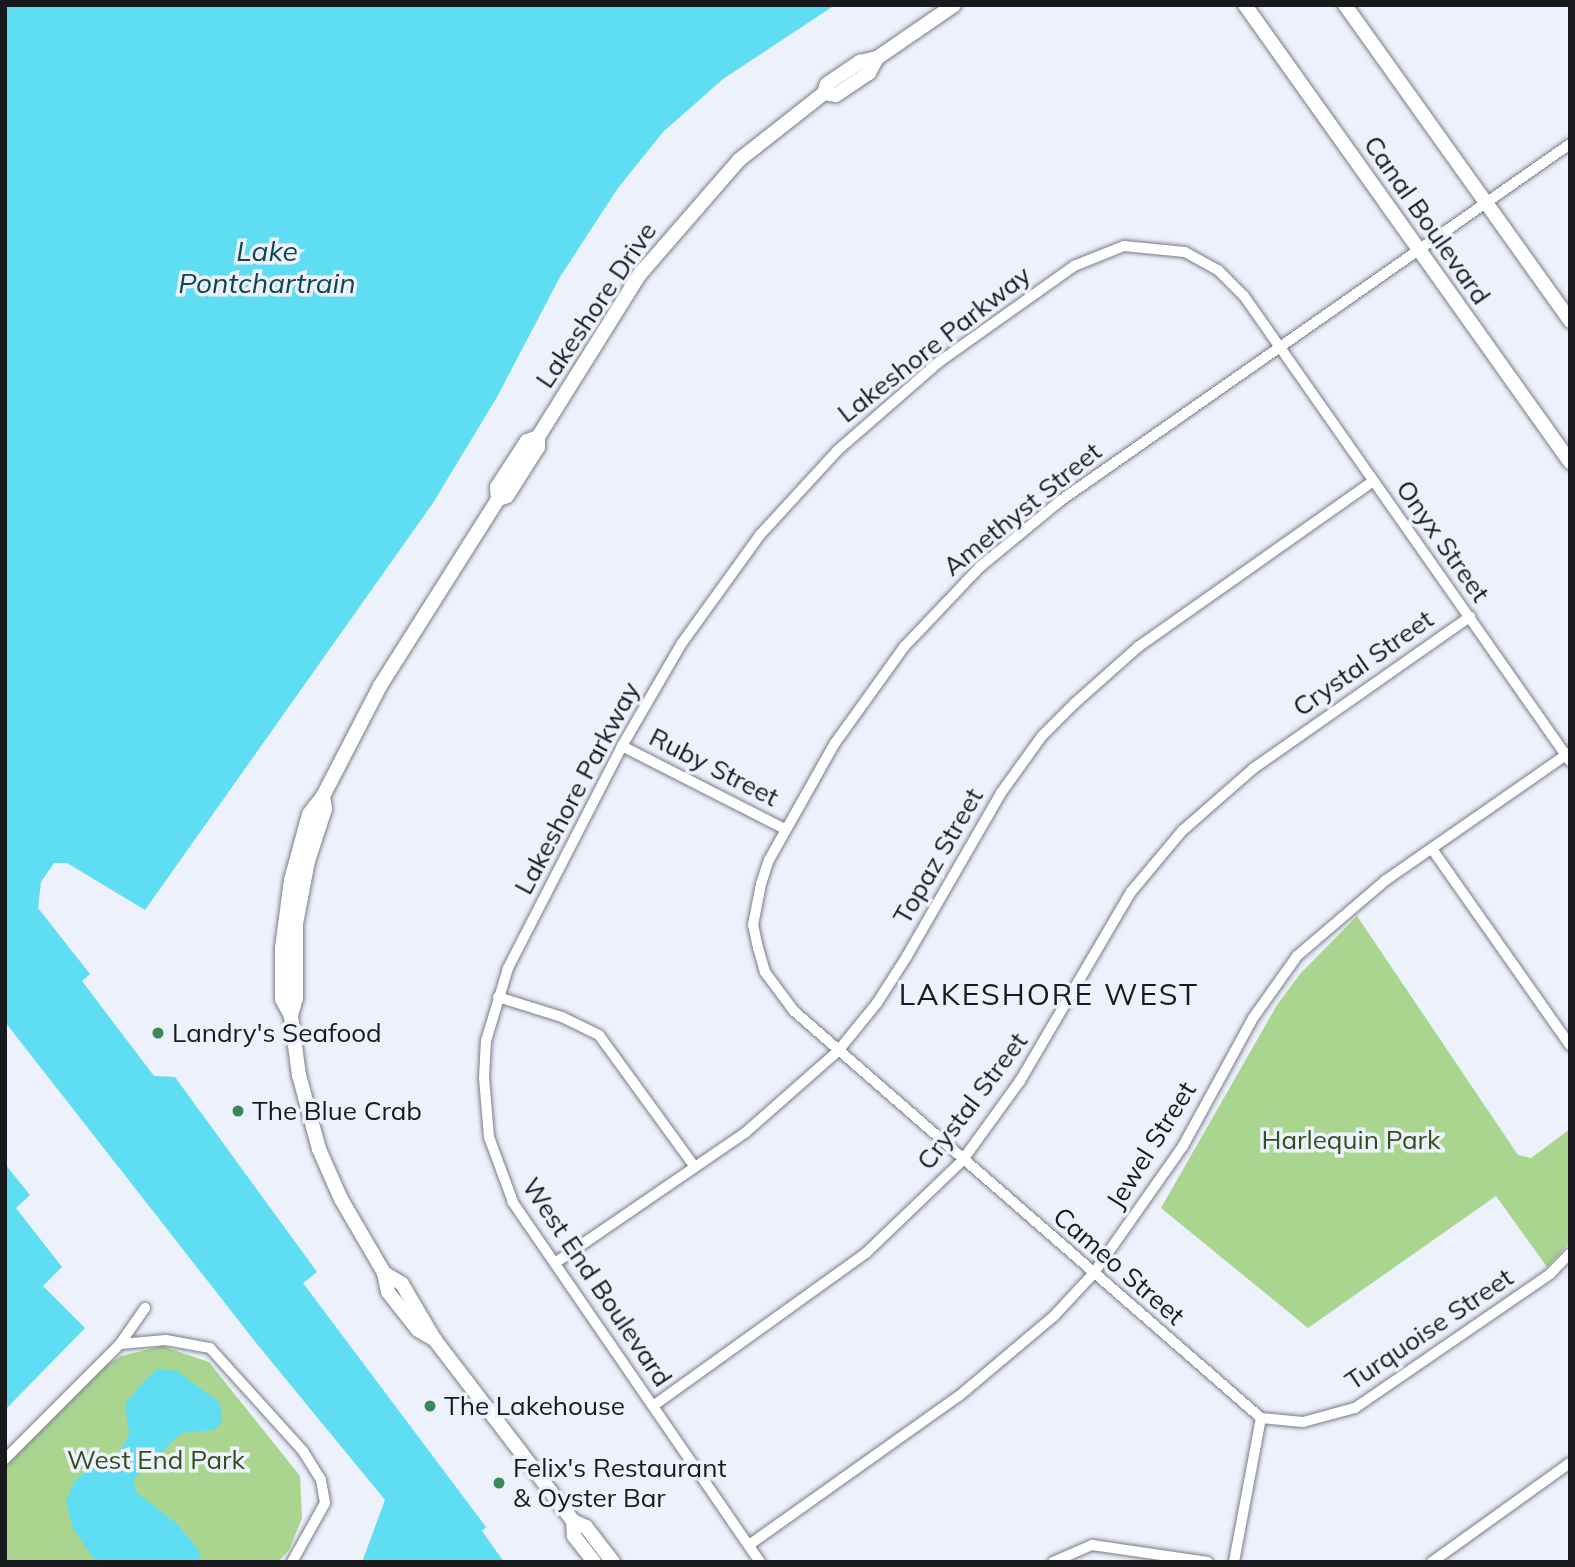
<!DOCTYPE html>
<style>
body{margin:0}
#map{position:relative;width:1575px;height:1567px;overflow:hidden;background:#edf1fc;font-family:Mulish,sans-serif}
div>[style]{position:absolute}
.green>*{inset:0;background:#aad58f}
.water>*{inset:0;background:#5fddf3}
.roads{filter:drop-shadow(0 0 2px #797d86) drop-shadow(0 0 2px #797d86)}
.street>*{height:10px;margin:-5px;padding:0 5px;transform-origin:5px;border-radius:5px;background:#fff}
.secondary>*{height:14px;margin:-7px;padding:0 7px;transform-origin:7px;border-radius:7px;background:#fff}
.dots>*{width:19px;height:19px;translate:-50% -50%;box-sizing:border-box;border:4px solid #edf1fc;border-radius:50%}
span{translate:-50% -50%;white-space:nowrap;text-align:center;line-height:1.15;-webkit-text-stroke:7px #edf1fc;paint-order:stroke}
.street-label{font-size:26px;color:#181a1d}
.poi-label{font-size:26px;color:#181a1d}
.left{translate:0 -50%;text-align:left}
.park-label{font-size:26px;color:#314f1b}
.water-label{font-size:28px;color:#0e4751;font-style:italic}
.quarter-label{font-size:30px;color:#181a1d;letter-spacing:2px}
.frame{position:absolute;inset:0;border:7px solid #181a1d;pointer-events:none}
</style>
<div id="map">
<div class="green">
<div style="clip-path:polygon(1357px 916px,1518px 1155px,1531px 1158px,1570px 1129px,1570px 1242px,1547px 1267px,1496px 1196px,1308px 1328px,1161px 1208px,1277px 1005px,1300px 974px)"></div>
<div style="clip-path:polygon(162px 1346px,209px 1362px,300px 1476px,302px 1518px,289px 1550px,278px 1562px,5px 1562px,5px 1467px,101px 1369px,121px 1356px)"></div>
</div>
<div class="water">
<div style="clip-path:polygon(5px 5px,835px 5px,723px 79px,663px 132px,618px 188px,560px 277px,497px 397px,433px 503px,145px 910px,67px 863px,54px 863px,41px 882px,38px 908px,90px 974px,82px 981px,154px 1076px,175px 1077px,317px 1272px,303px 1283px,486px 1527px,482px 1531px,504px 1562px,362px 1562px,385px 1500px,257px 1344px,5px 1022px)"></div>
<div style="clip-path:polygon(5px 1164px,30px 1195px,16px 1208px,62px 1267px,43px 1286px,85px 1328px,5px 1410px)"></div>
<div style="clip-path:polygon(156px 1369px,177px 1371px,220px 1403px,222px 1423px,213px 1430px,181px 1433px,133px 1480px,137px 1493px,175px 1522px,198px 1549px,202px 1562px,96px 1562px,73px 1529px,66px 1501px,74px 1482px,91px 1466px,118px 1455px,129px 1435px,125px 1403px)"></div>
</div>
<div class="roads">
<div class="street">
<div style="left:622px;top:746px;width:183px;rotate:27deg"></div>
<div style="left:1432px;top:849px;width:240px;rotate:54.9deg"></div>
<div style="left:498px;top:997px;width:67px;rotate:17.4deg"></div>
<div style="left:562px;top:1017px;width:41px;rotate:25.9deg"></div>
<div style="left:599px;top:1035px;width:163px;rotate:54deg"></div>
<div style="left:555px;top:1263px;width:232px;rotate:-34.4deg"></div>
<div style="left:746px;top:1132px;width:123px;rotate:-41.4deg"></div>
<div style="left:838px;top:1051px;width:62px;rotate:-50.9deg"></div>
<div style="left:877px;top:1003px;width:56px;rotate:-57.4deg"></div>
<div style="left:907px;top:956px;width:188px;rotate:-60deg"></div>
<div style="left:1001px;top:793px;width:70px;rotate:-54.3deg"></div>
<div style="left:1042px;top:736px;width:47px;rotate:-45deg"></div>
<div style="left:1075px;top:703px;width:84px;rotate:-41.6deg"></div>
<div style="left:1138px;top:647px;width:288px;rotate:-35.2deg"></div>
<div style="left:120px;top:1344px;width:46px;rotate:-5deg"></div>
<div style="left:166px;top:1340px;width:45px;rotate:10.3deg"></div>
<div style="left:210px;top:1348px;width:139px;rotate:47.9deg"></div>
<div style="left:303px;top:1451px;width:34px;rotate:58deg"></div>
<div style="left:321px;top:1480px;width:23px;rotate:80deg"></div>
<div style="left:325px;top:1503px;width:68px;rotate:119.2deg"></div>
<div style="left:653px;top:1406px;width:262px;rotate:-35.7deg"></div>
<div style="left:866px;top:1253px;width:133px;rotate:-43.8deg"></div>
<div style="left:962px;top:1161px;width:99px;rotate:-54.1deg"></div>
<div style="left:1020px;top:1081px;width:219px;rotate:-59.6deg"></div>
<div style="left:1131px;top:892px;width:80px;rotate:-50.1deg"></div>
<div style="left:1182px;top:831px;width:96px;rotate:-41.2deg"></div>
<div style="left:1254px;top:768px;width:264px;rotate:-35deg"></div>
<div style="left:1261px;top:1418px;width:619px;rotate:-138.93deg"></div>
<div style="left:794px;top:1011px;width:49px;rotate:-126.6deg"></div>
<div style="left:765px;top:972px;width:25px;rotate:-106deg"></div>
<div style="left:758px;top:948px;width:24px;rotate:-102deg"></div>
<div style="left:753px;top:925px;width:42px;rotate:-79deg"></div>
<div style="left:761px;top:884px;width:25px;rotate:-72deg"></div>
<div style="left:769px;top:860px;width:134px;rotate:-60.6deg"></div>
<div style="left:835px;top:743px;width:118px;rotate:-54.3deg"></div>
<div style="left:904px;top:647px;width:110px;rotate:-46.5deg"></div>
<div style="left:980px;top:567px;width:104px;rotate:-39.5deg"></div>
<div style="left:1060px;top:501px;width:623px;rotate:-34.99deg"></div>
<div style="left:1261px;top:1418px;width:42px;rotate:5.4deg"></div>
<div style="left:1303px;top:1422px;width:54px;rotate:-15.1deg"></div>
<div style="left:1355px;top:1408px;width:237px;rotate:-34.5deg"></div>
<div style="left:1550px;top:1274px;width:29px;rotate:-46deg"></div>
<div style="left:5px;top:1459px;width:163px;rotate:-45deg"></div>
<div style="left:120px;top:1344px;width:44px;rotate:-55.2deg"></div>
<div style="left:749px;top:1545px;width:257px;rotate:-35.4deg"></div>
<div style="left:959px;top:1396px;width:124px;rotate:-40.1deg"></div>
<div style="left:1054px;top:1316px;width:57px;rotate:-47.1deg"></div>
<div style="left:1093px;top:1274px;width:156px;rotate:-54.9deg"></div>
<div style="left:1183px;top:1146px;width:146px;rotate:-61.3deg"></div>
<div style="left:1253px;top:1018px;width:76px;rotate:-54.6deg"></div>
<div style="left:1297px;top:956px;width:117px;rotate:-40.5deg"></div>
<div style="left:1386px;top:880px;width:224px;rotate:-34.8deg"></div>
<div style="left:760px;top:1562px;width:437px;rotate:-124.5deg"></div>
<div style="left:513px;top:1202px;width:69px;rotate:-110.3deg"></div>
<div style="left:489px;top:1137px;width:59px;rotate:-94.8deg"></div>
<div style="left:484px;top:1078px;width:37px;rotate:-87deg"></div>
<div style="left:486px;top:1041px;width:76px;rotate:-73.2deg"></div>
<div style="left:508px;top:968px;width:250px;rotate:-62.8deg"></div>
<div style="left:622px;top:746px;width:119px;rotate:-59.8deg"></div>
<div style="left:682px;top:643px;width:133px;rotate:-54.2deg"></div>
<div style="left:760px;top:535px;width:115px;rotate:-47.5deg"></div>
<div style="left:838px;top:450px;width:134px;rotate:-41.1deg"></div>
<div style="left:939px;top:362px;width:166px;rotate:-35.4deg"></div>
<div style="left:1074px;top:266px;width:54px;rotate:-21.8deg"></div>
<div style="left:1124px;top:246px;width:61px;rotate:5.6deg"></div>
<div style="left:1185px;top:252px;width:38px;rotate:29deg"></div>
<div style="left:1218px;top:270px;width:37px;rotate:45deg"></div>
<div style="left:1244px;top:296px;width:568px;rotate:54.97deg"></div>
<div style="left:1053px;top:1562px;width:43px;rotate:-23.6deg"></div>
<div style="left:1092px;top:1545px;width:117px;rotate:8.3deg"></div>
<div style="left:1234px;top:1562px;width:147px;rotate:-79.4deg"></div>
<div style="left:1432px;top:1562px;width:170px;rotate:-35.7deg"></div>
</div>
<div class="secondary">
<div style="left:1245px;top:5px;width:561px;rotate:54.58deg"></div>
<div style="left:1345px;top:5px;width:388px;rotate:54.5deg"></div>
<div style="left:824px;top:93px;width:12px;rotate:9deg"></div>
<div style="left:836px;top:95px;width:40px;rotate:-34deg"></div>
<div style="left:869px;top:73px;width:17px;rotate:-62deg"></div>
<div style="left:498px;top:499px;width:12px;rotate:-95deg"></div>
<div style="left:497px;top:487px;width:55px;rotate:-56.9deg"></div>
<div style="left:527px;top:441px;width:12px;rotate:-20deg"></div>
<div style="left:323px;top:796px;width:13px;rotate:81deg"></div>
<div style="left:325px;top:809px;width:55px;rotate:108.1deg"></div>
<div style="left:308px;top:861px;width:64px;rotate:100.8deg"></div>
<div style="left:296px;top:924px;width:74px;rotate:90deg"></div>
<div style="left:296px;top:998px;width:19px;rotate:106deg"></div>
<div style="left:291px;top:1016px;width:60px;rotate:82.3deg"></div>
<div style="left:299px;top:1075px;width:77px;rotate:74.9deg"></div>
<div style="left:319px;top:1149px;width:55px;rotate:66.3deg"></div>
<div style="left:341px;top:1199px;width:86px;rotate:59.8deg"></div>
<div style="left:384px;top:1273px;width:19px;rotate:78deg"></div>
<div style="left:388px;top:1292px;width:48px;rotate:51.7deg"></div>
<div style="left:418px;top:1330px;width:20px;rotate:30deg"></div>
<div style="left:291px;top:1016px;width:19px;rotate:-118deg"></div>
<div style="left:282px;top:999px;width:51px;rotate:-90deg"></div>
<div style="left:282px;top:948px;width:69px;rotate:-82.5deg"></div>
<div style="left:291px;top:880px;width:68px;rotate:-74.7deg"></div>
<div style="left:309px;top:814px;width:23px;rotate:-52deg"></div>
<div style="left:323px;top:796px;width:124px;rotate:-62.6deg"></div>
<div style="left:380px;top:686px;width:221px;rotate:-57.7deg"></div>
<div style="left:498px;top:499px;width:9px;rotate:-18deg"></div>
<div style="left:507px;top:496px;width:58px;rotate:-57.7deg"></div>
<div style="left:538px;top:447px;width:10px;rotate:-90deg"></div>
<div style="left:538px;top:437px;width:192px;rotate:-58deg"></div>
<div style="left:640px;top:274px;width:151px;rotate:-49deg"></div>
<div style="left:739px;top:160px;width:108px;rotate:-38.2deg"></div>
<div style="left:824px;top:93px;width:9px;rotate:-72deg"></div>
<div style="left:827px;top:84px;width:40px;rotate:-34deg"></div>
<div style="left:860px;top:62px;width:17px;rotate:-13deg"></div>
<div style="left:877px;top:58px;width:93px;rotate:-34.5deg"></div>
<div style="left:384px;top:1273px;width:21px;rotate:31deg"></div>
<div style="left:402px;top:1284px;width:65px;rotate:59.5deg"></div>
<div style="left:435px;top:1340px;width:128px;rotate:52.6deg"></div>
<div style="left:513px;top:1442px;width:99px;rotate:52.8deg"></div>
<div style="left:573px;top:1521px;width:14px;rotate:25deg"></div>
<div style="left:586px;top:1527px;width:44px;rotate:52.4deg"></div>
<div style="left:573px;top:1521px;width:15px;rotate:86deg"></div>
<div style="left:574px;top:1536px;width:33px;rotate:52deg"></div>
</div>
</div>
<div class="dots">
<div style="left:158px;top:1033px;background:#398a5a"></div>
<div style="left:238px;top:1111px;background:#398a5a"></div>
<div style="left:430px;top:1406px;background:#398a5a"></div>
<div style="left:499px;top:1483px;background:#398a5a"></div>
</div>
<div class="street-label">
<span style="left:1427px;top:220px;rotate:55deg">Canal Boulevard</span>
<span style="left:596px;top:305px;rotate:-56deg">Lakeshore Drive</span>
<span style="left:934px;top:344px;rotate:-38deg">Lakeshore Parkway</span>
<span style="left:1022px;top:509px;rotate:-39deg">Amethyst Street</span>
<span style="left:1443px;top:541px;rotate:55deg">Onyx Street</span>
<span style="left:1363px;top:663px;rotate:-35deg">Crystal Street</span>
<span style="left:714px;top:767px;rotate:27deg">Ruby Street</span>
<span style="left:577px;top:788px;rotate:-62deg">Lakeshore Parkway</span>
<span style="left:938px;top:856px;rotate:-60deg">Topaz Street</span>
<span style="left:972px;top:1101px;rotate:-53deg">Crystal Street</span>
<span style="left:1151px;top:1145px;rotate:-58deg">Jewel Street</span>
<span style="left:1119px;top:1266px;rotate:41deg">Cameo Street</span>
<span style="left:597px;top:1282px;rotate:56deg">West End Boulevard</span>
<span style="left:1429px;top:1329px;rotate:-34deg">Turquoise Street</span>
</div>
<div class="poi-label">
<span class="left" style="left:172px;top:1033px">Landry's Seafood</span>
<span class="left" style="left:252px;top:1111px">The Blue Crab</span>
<span class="left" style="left:444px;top:1406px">The Lakehouse</span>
<span class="left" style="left:513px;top:1483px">Felix's Restaurant<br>&amp; Oyster Bar</span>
</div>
<div class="park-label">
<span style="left:1351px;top:1140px">Harlequin Park</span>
<span style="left:156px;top:1460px">West End Park</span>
</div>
<div class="water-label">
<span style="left:267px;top:267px">Lake<br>Pontchartrain</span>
</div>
<div class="quarter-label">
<span style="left:1049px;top:994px">LAKESHORE WEST</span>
</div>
<div class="frame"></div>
</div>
